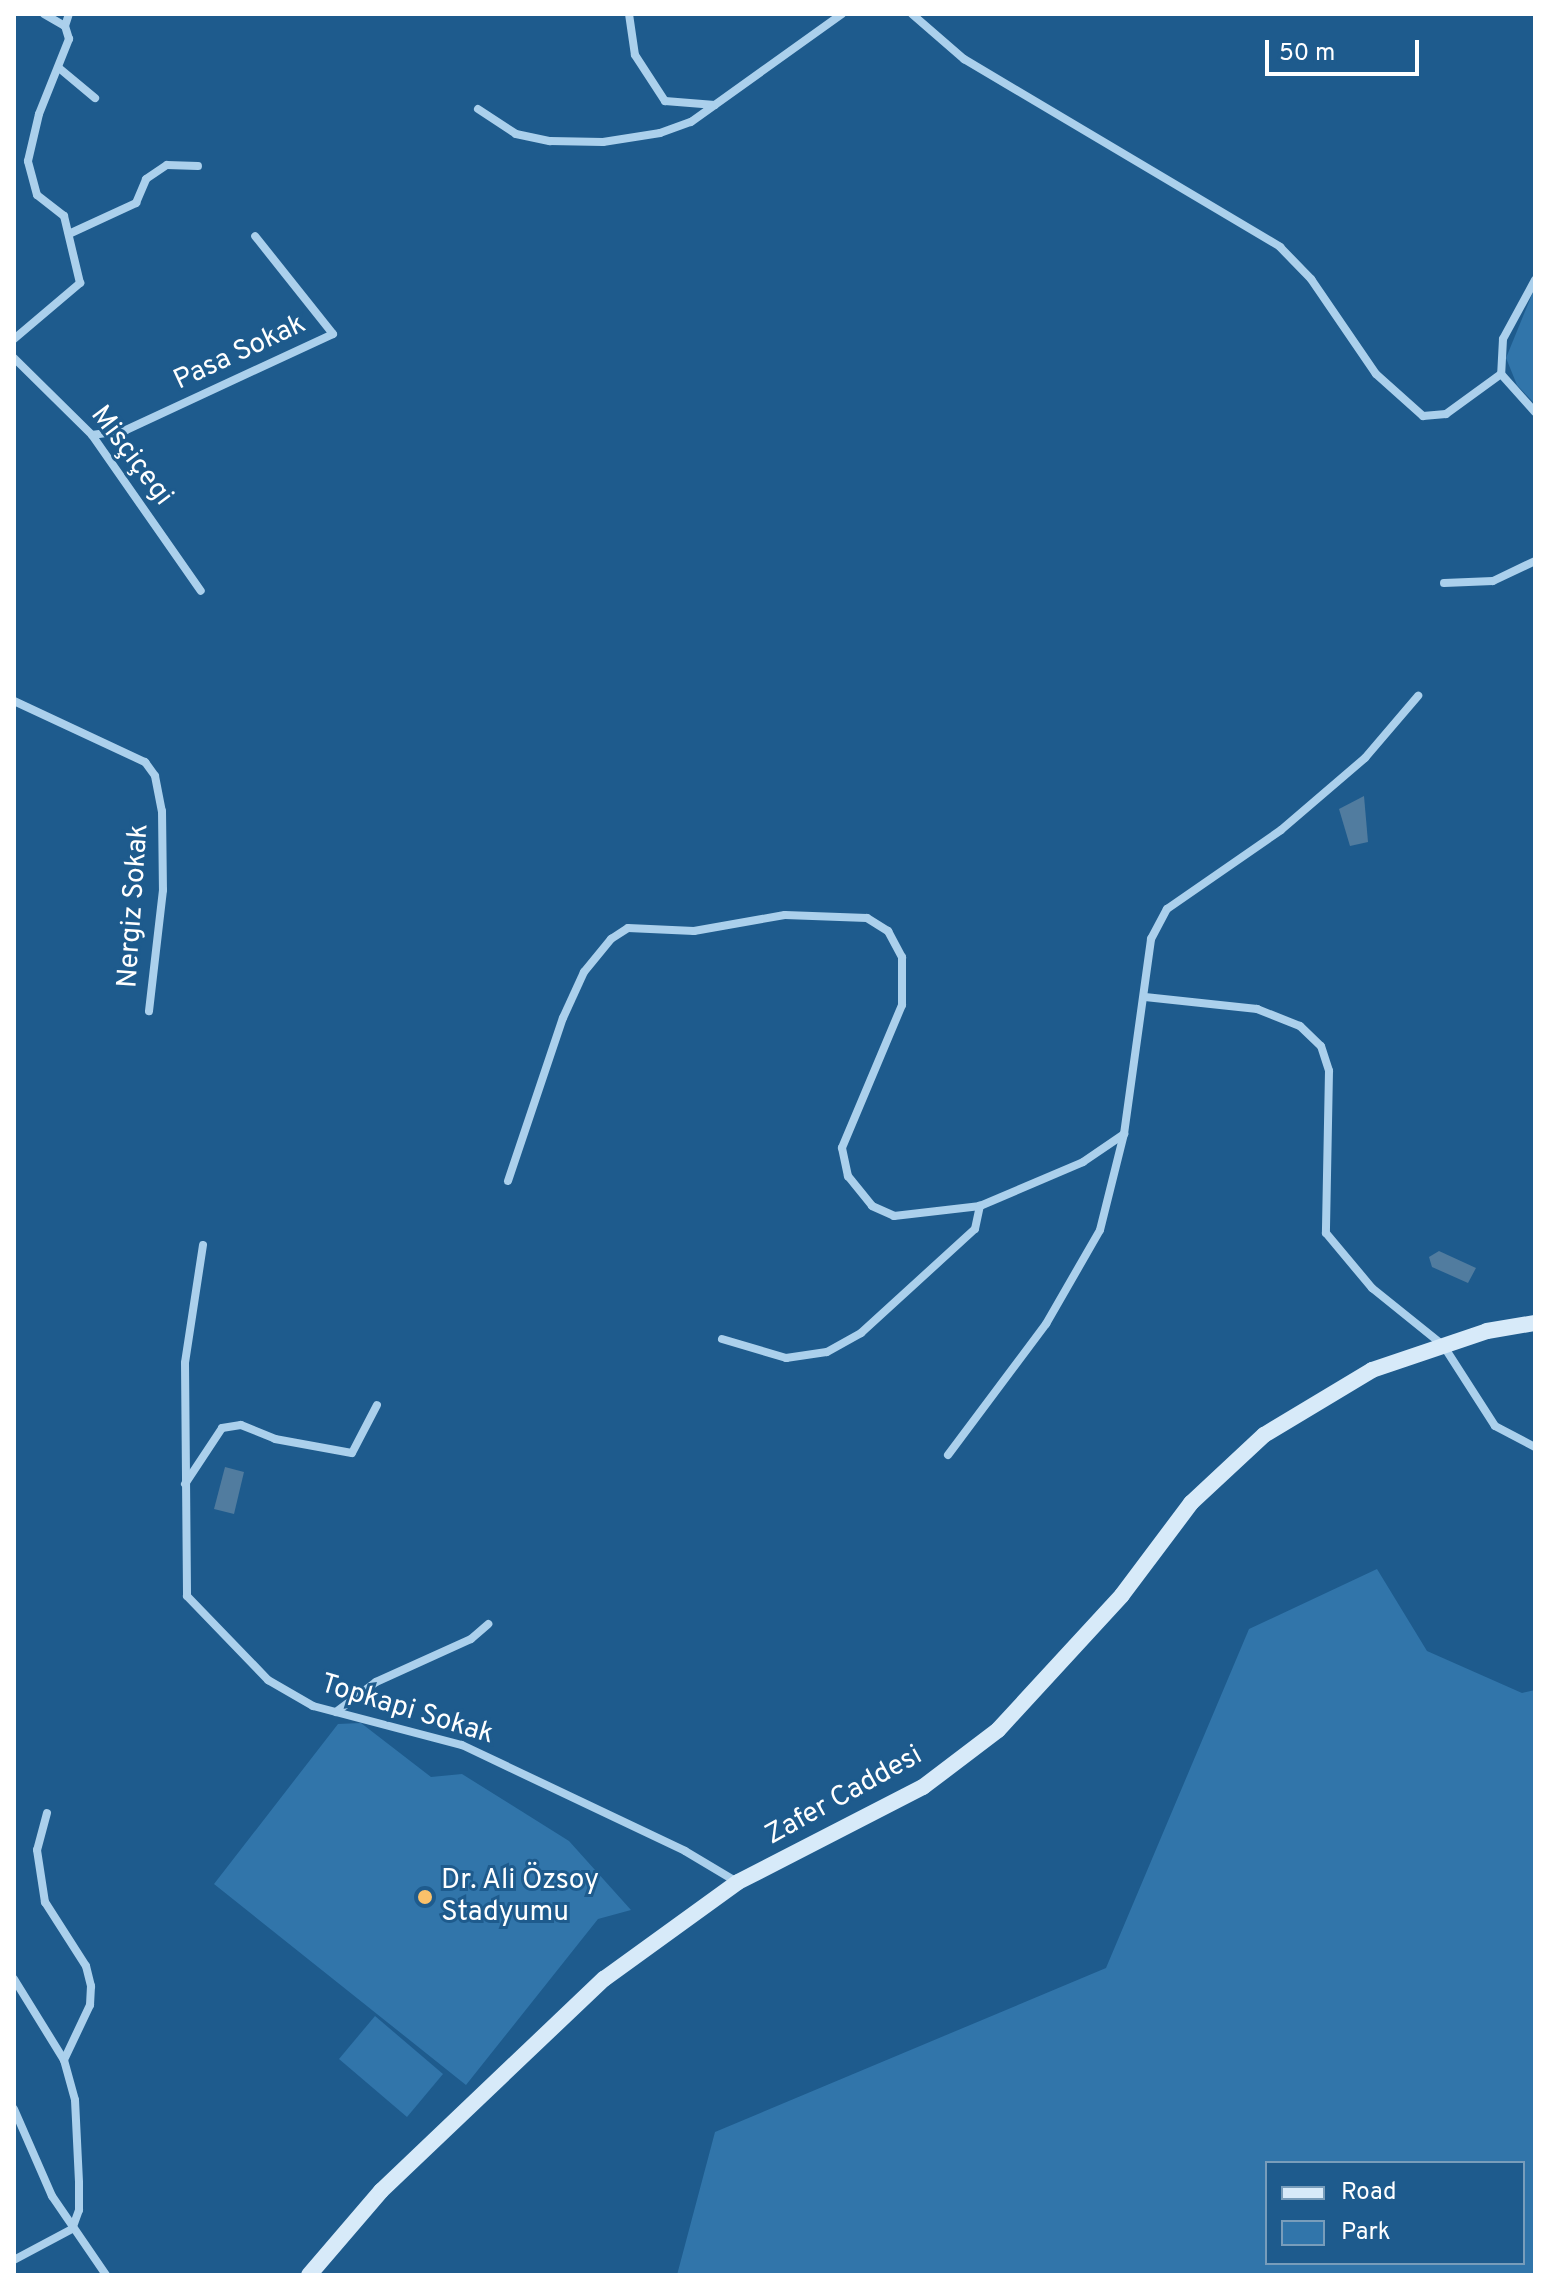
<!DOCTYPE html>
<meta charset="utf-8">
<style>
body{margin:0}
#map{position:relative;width:1549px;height:2289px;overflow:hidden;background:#1e5b8d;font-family:Overpass,sans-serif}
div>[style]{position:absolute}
.green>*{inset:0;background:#3175aa}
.water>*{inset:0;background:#517c9f}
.street>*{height:8px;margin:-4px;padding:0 4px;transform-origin:4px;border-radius:4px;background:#abd0ec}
.secondary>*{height:16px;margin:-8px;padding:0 8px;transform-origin:8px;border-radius:8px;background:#d7eaf9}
.dots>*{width:22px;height:22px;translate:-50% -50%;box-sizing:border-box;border:4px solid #1e5b8d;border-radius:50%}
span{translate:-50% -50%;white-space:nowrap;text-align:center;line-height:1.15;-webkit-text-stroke:6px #1e5b8d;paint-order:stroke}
.street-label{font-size:28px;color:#fff}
.poi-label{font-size:28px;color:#fff}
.left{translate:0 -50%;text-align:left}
.frame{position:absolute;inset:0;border:16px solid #fff;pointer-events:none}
.legend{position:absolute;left:1265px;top:2161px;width:260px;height:104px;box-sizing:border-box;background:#1e5b8d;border:2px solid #789dbb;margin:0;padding:10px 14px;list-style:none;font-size:24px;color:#fff}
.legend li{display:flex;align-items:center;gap:16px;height:40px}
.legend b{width:40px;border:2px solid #789dbb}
.scale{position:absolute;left:1265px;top:40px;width:154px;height:36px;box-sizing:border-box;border:4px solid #fff;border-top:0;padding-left:10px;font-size:24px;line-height:28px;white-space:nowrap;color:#fff;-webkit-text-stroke:6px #1e5b8d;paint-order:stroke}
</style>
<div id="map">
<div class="green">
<div style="clip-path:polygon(1535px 287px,1535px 404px,1517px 385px,1506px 358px)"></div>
<div style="clip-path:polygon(evenodd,1377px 1569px,1427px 1651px,1522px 1693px,1535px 1690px,1535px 2275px,677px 2275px,715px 2132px,1106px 1968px,1249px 1629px,1377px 1569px,1523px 2163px,1523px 2263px,1267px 2263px,1267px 2163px,1523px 2163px)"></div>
<div style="clip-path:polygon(361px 1723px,431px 1777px,462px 1774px,569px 1841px,631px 1910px,598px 1919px,466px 2085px,214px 1884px,338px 1724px)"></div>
<div style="clip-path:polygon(375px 2016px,443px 2074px,407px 2117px,339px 2059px)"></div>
</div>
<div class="water">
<div style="clip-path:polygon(1364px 796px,1368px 842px,1350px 846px,1339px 809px)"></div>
<div style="clip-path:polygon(1439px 1251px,1476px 1268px,1468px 1283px,1432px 1267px,1429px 1257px)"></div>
<div style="clip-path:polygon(225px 1467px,244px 1472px,234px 1514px,214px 1509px)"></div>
</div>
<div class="street">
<div style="left:44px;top:14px;width:24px;rotate:30deg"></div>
<div style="left:629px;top:14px;width:41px;rotate:81.7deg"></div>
<div style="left:635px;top:55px;width:55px;rotate:56.9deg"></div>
<div style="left:665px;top:101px;width:50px;rotate:4.6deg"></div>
<div style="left:912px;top:14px;width:69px;rotate:40.9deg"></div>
<div style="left:964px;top:59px;width:368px;rotate:30.7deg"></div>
<div style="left:1280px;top:247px;width:45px;rotate:45.9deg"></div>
<div style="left:1311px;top:279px;width:115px;rotate:55.6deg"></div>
<div style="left:1376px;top:374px;width:63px;rotate:41.8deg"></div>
<div style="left:1423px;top:416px;width:23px;rotate:-5deg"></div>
<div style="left:1446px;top:414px;width:68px;rotate:-36deg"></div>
<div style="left:59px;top:68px;width:47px;rotate:39.8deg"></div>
<div style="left:478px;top:109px;width:45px;rotate:33.3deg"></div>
<div style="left:516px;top:134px;width:35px;rotate:12deg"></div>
<div style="left:550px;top:141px;width:53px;rotate:1.1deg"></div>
<div style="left:603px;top:142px;width:58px;rotate:-9deg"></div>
<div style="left:660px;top:133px;width:33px;rotate:-20deg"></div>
<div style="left:691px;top:122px;width:186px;rotate:-35.6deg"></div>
<div style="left:71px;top:233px;width:72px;rotate:-24.8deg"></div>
<div style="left:136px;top:203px;width:26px;rotate:-67deg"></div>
<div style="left:146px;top:179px;width:25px;rotate:-34deg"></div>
<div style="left:167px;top:165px;width:31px;rotate:2deg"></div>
<div style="left:1535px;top:280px;width:67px;rotate:118.5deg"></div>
<div style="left:1503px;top:339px;width:35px;rotate:93deg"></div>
<div style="left:1501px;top:374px;width:51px;rotate:48.2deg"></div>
<div style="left:14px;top:339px;width:87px;rotate:-40.3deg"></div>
<div style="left:80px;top:283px;width:69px;rotate:-103.4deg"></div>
<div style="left:64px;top:216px;width:34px;rotate:-142deg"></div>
<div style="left:37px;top:195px;width:35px;rotate:-105deg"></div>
<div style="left:28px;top:161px;width:48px;rotate:-76.8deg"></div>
<div style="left:39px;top:114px;width:81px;rotate:-68.2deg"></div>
<div style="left:69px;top:39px;width:14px;rotate:-107deg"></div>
<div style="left:65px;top:26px;width:13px;rotate:-72deg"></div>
<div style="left:14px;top:358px;width:110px;rotate:44.6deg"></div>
<div style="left:92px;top:435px;width:190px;rotate:55.1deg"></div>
<div style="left:92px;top:435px;width:34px;rotate:-8deg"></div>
<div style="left:126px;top:430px;width:228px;rotate:-24.9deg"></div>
<div style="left:333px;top:334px;width:125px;rotate:-128.5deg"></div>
<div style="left:1444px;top:583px;width:49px;rotate:-2.3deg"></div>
<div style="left:1493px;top:581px;width:47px;rotate:-25.5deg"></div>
<div style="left:14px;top:701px;width:145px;rotate:25deg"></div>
<div style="left:145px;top:762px;width:17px;rotate:54deg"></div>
<div style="left:155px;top:776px;width:36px;rotate:79deg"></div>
<div style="left:162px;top:811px;width:79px;rotate:89.3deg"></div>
<div style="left:163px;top:890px;width:122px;rotate:96.6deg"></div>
<div style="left:1145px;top:997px;width:113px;rotate:6.1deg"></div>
<div style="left:1257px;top:1009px;width:46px;rotate:21.6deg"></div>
<div style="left:1300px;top:1026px;width:29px;rotate:44deg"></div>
<div style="left:1321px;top:1046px;width:26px;rotate:72deg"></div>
<div style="left:1329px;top:1071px;width:162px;rotate:91.1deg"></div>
<div style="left:1326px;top:1233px;width:72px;rotate:50.1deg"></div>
<div style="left:1372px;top:1288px;width:91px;rotate:38.8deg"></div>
<div style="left:1443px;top:1345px;width:96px;rotate:57.3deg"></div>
<div style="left:1495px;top:1426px;width:45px;rotate:27.7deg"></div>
<div style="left:508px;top:1181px;width:172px;rotate:-71.4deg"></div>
<div style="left:563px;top:1018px;width:51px;rotate:-65.5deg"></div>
<div style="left:584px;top:972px;width:43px;rotate:-50.7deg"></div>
<div style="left:611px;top:939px;width:20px;rotate:-33deg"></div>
<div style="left:628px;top:928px;width:66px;rotate:2.6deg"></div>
<div style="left:694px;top:931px;width:92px;rotate:-10deg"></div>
<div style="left:785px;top:915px;width:82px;rotate:2.1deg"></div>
<div style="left:867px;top:918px;width:25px;rotate:32deg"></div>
<div style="left:888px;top:931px;width:30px;rotate:62deg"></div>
<div style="left:902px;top:957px;width:48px;rotate:90deg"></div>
<div style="left:902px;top:1005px;width:155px;rotate:112.8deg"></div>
<div style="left:842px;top:1148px;width:29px;rotate:78deg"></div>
<div style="left:848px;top:1176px;width:38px;rotate:51deg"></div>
<div style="left:872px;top:1206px;width:24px;rotate:24deg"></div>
<div style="left:894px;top:1216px;width:87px;rotate:-6.6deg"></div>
<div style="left:980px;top:1206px;width:112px;rotate:-23.1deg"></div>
<div style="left:1083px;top:1162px;width:50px;rotate:-34.3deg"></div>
<div style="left:203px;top:1245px;width:119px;rotate:98.7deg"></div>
<div style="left:185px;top:1363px;width:233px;rotate:89.5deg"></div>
<div style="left:187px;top:1596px;width:117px;rotate:46deg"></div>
<div style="left:268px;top:1680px;width:52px;rotate:30deg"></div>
<div style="left:313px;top:1706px;width:154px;rotate:14.7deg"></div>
<div style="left:462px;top:1745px;width:247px;rotate:25.4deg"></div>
<div style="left:685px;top:1851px;width:61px;rotate:30.8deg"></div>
<div style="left:722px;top:1339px;width:67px;rotate:16.5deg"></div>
<div style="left:786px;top:1358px;width:41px;rotate:-8.3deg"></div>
<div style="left:827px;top:1352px;width:39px;rotate:-29deg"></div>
<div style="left:861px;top:1333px;width:154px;rotate:-42.4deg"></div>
<div style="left:975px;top:1229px;width:24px;rotate:-78deg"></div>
<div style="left:948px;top:1455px;width:164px;rotate:-53.2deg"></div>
<div style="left:1046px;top:1324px;width:108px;rotate:-60.1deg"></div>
<div style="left:1100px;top:1230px;width:99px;rotate:-76deg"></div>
<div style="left:1124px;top:1134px;width:197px;rotate:-82.1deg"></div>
<div style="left:1151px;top:939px;width:34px;rotate:-62deg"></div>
<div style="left:1167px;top:909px;width:139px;rotate:-34.7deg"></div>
<div style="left:1281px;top:830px;width:111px;rotate:-40.6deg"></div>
<div style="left:1365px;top:758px;width:82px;rotate:-49.5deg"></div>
<div style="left:185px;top:1484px;width:67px;rotate:-56.5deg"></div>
<div style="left:222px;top:1428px;width:19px;rotate:-9deg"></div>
<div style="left:241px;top:1425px;width:37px;rotate:22deg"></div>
<div style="left:275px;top:1439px;width:78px;rotate:10.3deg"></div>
<div style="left:352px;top:1453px;width:54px;rotate:-62.5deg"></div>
<div style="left:336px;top:1712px;width:50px;rotate:-36.9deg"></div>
<div style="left:376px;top:1682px;width:104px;rotate:-24.4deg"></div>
<div style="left:471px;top:1639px;width:23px;rotate:-41deg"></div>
<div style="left:47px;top:1813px;width:38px;rotate:105deg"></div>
<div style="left:37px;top:1850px;width:53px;rotate:81.3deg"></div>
<div style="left:45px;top:1902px;width:76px;rotate:57.4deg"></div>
<div style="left:86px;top:1966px;width:21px;rotate:76deg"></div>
<div style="left:91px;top:1986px;width:19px;rotate:93deg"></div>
<div style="left:90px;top:2005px;width:61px;rotate:115.3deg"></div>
<div style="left:14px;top:1979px;width:95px;rotate:58.3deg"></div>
<div style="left:64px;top:2060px;width:41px;rotate:74.6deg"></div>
<div style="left:75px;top:2100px;width:83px;rotate:87.2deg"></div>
<div style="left:79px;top:2183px;width:27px;rotate:90deg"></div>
<div style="left:79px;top:2210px;width:20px;rotate:110deg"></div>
<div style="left:72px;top:2229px;width:66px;rotate:151.9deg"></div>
<div style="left:14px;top:2109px;width:95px;rotate:66.4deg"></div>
<div style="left:52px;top:2196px;width:96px;rotate:55.6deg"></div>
</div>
<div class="secondary">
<div style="left:309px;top:2275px;width:111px;rotate:-49.4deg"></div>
<div style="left:381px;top:2191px;width:308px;rotate:-43.6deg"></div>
<div style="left:604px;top:1979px;width:165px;rotate:-35.9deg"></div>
<div style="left:738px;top:1882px;width:208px;rotate:-27.2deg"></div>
<div style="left:923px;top:1787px;width:94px;rotate:-37.2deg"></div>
<div style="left:998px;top:1730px;width:183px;rotate:-47.4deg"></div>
<div style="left:1122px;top:1595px;width:115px;rotate:-53.1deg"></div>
<div style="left:1191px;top:1503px;width:100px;rotate:-43deg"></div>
<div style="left:1264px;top:1435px;width:126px;rotate:-31deg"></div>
<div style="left:1372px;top:1370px;width:121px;rotate:-18.7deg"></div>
<div style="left:1487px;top:1331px;width:49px;rotate:-9.5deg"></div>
</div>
<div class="dots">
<div style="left:425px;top:1897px;background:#fbc16a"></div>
</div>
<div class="street-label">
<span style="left:240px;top:353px;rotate:-25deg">Pasa Sokak</span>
<span style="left:131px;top:456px;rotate:53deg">Misçiçegi</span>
<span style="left:134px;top:906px;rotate:-86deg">Nergiz Sokak</span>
<span style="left:407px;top:1710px;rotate:17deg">Topkapi Sokak</span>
<span style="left:844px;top:1796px;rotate:-29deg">Zafer Caddesi</span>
</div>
<div class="poi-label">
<span class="left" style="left:441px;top:1897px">Dr. Ali Özsoy<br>Stadyumu</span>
</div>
<div class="frame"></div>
<ul class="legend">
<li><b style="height:10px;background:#d7eaf9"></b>Road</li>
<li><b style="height:22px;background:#3175aa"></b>Park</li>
</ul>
<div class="scale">50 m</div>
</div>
